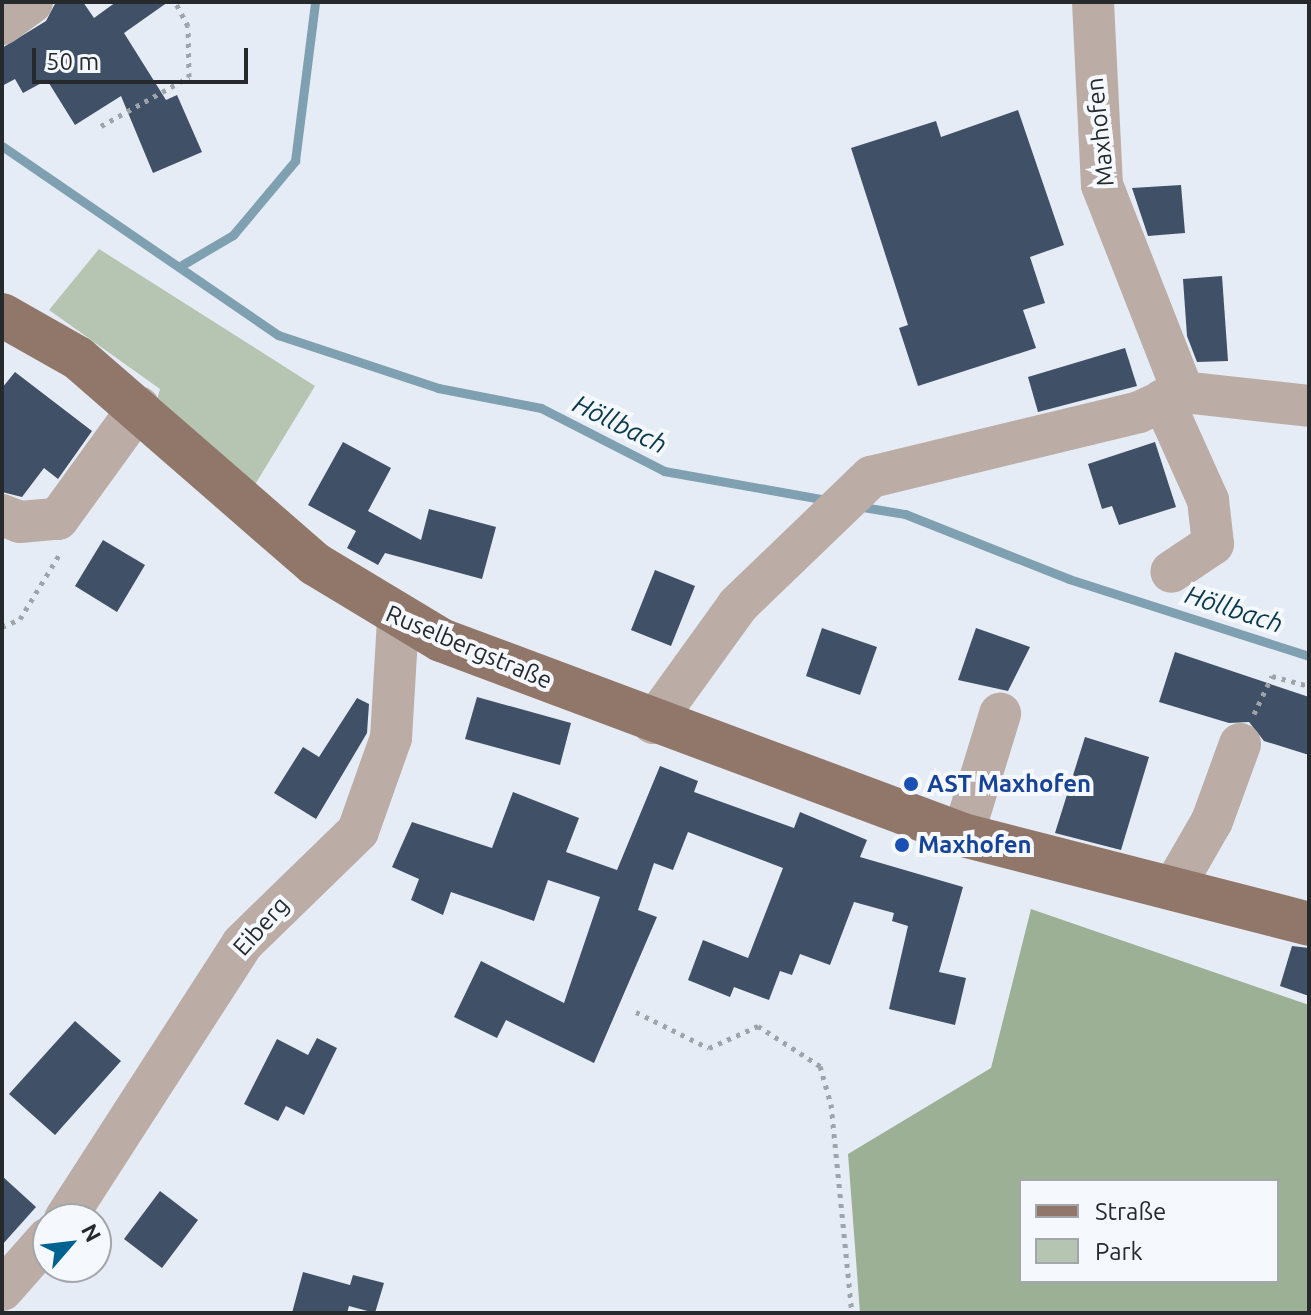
<!DOCTYPE html>
<meta charset="utf-8">
<style>
body{margin:0}
#map{position:relative;width:1311px;height:1315px;overflow:hidden;background:#e6ecf5;font-family:Ubuntu,sans-serif}
div>[style]{position:absolute}
.green>*{inset:0;background:#b6c4b2}
.forest>*{inset:0;background:#9bb095}
.stream>*{height:9px;margin:-4.5px;padding:0 4.5px;transform-origin:4.5px;border-radius:4.5px;background:#7fa0b1}
.building>*{inset:0;background:#3f5067}
.path>*{height:5px;margin-top:-2.5px;transform-origin:0;background:repeating-linear-gradient(90deg,#9fa4ab 0 4px,transparent 0 10px)}
.minor>*{height:42px;margin:-21px;padding:0 21px;transform-origin:21px;border-radius:21px;background:#bbaca5}
.major>*{height:44px;margin:-22px;padding:0 22px;transform-origin:22px;border-radius:22px;background:#91776a}
.dots>*{width:22px;height:22px;translate:-50% -50%;box-sizing:border-box;border:4px solid #f5f9fe;border-radius:50%}
span{translate:-50% -50%;white-space:nowrap;text-align:center;line-height:1.15;-webkit-text-stroke:8px #f5f9fe;paint-order:stroke}
.street-label{font-size:24px;color:#272a2d}
.transit-label{font-size:24px;color:#164399;font-weight:700}
.left{translate:0 -50%;text-align:left}
.water-label{font-size:26px;color:#0a394d;font-style:italic}
.frame{position:absolute;inset:0;border:4px solid #272a2d;pointer-events:none}
.legend{position:absolute;left:1019px;top:1179px;width:260px;height:104px;box-sizing:border-box;background:#f5f9fe;border:2px solid #a3a6aa;margin:0;padding:10px 14px;list-style:none;font-size:24px;color:#272a2d}
.legend li{display:flex;align-items:center;gap:16px;height:40px}
.legend b{width:40px;border:2px solid #a3a6aa}
.north{position:absolute;left:32px;top:1203px;width:80px;height:80px;box-sizing:border-box;background:#f5f9fe;border:2px solid #a3a6aa;border-radius:50%;rotate:62deg;font-size:22px;font-weight:700;line-height:32px;text-align:center;color:#272a2d}
.north::after{content:'';display:block;margin:auto;width:28px;height:36px;background:#006291;clip-path:polygon(50% 0,100% 100%,50% 72%,0 100%)}
.scale{position:absolute;left:32px;top:48px;width:216px;height:36px;box-sizing:border-box;border:4px solid #272a2d;border-top:0;padding-left:10px;font-size:24px;line-height:28px;white-space:nowrap;color:#272a2d;-webkit-text-stroke:6px #f5f9fe;paint-order:stroke}
</style>
<div id="map">
<div class="green">
<div style="clip-path:polygon(99px 249px,315px 386px,253px 488px,156px 403px,160px 389px,49px 310px)"></div>
</div>
<div class="forest">
<div style="clip-path:polygon(evenodd,1031px 909px,1309px 1005px,1309px 1313px,860px 1313px,848px 1154px,991px 1068px,1031px 909px,1021px 1181px,1277px 1181px,1277px 1281px,1021px 1281px,1021px 1181px)"></div>
</div>
<div class="stream">
<div style="left:2px;top:146px;width:335px;rotate:34.4deg"></div>
<div style="left:278px;top:335px;width:169px;rotate:18.3deg"></div>
<div style="left:438px;top:388px;width:105px;rotate:11deg"></div>
<div style="left:541px;top:408px;width:138px;rotate:27.1deg"></div>
<div style="left:664px;top:471px;width:166px;rotate:10.1deg"></div>
<div style="left:182px;top:265px;width:59px;rotate:-30.5deg"></div>
<div style="left:233px;top:235px;width:97px;rotate:-50deg"></div>
<div style="left:295px;top:161px;width:160px;rotate:-82.8deg"></div>
<div style="left:857px;top:506px;width:49px;rotate:9.5deg"></div>
<div style="left:905px;top:514px;width:176px;rotate:21.6deg"></div>
<div style="left:1069px;top:579px;width:252px;rotate:17.8deg"></div>
</div>
<div class="building">
<div style="clip-path:polygon(56px 2px,83px 2px,94px 18px,116px 2px,168px 2px,124px 33px,166px 100px,177px 95px,202px 152px,153px 173px,121px 96px,75px 125px,47px 80px,23px 93px,15px 79px,2px 86px,2px 48px,46px 21px)"></div>
<div style="clip-path:polygon(1018px 110px,1064px 245px,1030px 257px,1045px 303px,1023px 310px,1036px 348px,918px 386px,899px 328px,908px 325px,851px 148px,936px 121px,941px 137px)"></div>
<div style="clip-path:polygon(1181px 185px,1185px 233px,1148px 236px,1132px 188px)"></div>
<div style="clip-path:polygon(1222px 276px,1228px 361px,1197px 362px,1187px 336px,1183px 279px)"></div>
<div style="clip-path:polygon(1125px 348px,1137px 386px,1038px 412px,1028px 377px)"></div>
<div style="clip-path:polygon(15px 372px,92px 431px,58px 479px,44px 468px,22px 497px,2px 492px,2px 388px)"></div>
<div style="clip-path:polygon(343px 442px,391px 468px,368px 511px,421px 540px,429px 509px,496px 527px,482px 579px,385px 553px,378px 565px,347px 548px,356px 531px,308px 505px)"></div>
<div style="clip-path:polygon(1155px 442px,1176px 507px,1119px 525px,1112px 506px,1102px 509px,1088px 464px)"></div>
<div style="clip-path:polygon(103px 540px,145px 565px,117px 612px,75px 586px)"></div>
<div style="clip-path:polygon(655px 570px,695px 586px,671px 646px,631px 630px)"></div>
<div style="clip-path:polygon(822px 628px,877px 647px,860px 695px,806px 676px)"></div>
<div style="clip-path:polygon(976px 628px,1030px 647px,1008px 691px,958px 680px)"></div>
<div style="clip-path:polygon(1175px 652px,1309px 697px,1309px 755px,1264px 741px,1249px 722px,1229px 723px,1159px 702px)"></div>
<div style="clip-path:polygon(477px 697px,571px 723px,560px 765px,465px 739px)"></div>
<div style="clip-path:polygon(357px 698px,369px 704px,367px 733px,316px 819px,274px 793px,303px 747px,319px 757px)"></div>
<div style="clip-path:polygon(1085px 737px,1149px 757px,1121px 850px,1055px 833px)"></div>
<div style="clip-path:polygon(660px 766px,698px 781px,694px 792px,794px 828px,800px 812px,867px 840px,860px 857px,963px 887px,939px 972px,966px 978px,955px 1025px,889px 1009px,908px 926px,892px 921px,894px 913px,854px 902px,830px 965px,800px 954px,792px 975px,780px 971px,769px 1000px,734px 987px,730px 997px,688px 980px,703px 940px,748px 958px,783px 868px,688px 832px,673px 870px,654px 863px,638px 910px,657px 917px,594px 1063px,506px 1020px,497px 1038px,454px 1017px,481px 961px,564px 1003px,600px 897px,548px 880px,534px 921px,451px 892px,443px 915px,411px 900px,419px 879px,392px 867px,412px 822px,492px 848px,513px 792px,579px 818px,566px 852px,617px 870px)"></div>
<div style="clip-path:polygon(1292px 946px,1309px 948px,1309px 996px,1280px 986px)"></div>
<div style="clip-path:polygon(75px 1021px,121px 1061px,55px 1135px,9px 1094px)"></div>
<div style="clip-path:polygon(317px 1038px,337px 1048px,304px 1115px,286px 1106px,278px 1121px,244px 1104px,277px 1039px,308px 1055px)"></div>
<div style="clip-path:polygon(2px 1176px,36px 1207px,2px 1245px)"></div>
<div style="clip-path:polygon(160px 1191px,198px 1220px,162px 1268px,124px 1239px)"></div>
<div style="clip-path:polygon(303px 1272px,350px 1285px,353px 1275px,384px 1283px,375px 1313px,349px 1306px,347px 1313px,292px 1313px)"></div>
</div>
<div class="path">
<div style="left:101px;top:126px;width:101px;rotate:-29.1deg"></div>
<div style="left:189px;top:77px;width:51px;rotate:-91.1deg"></div>
<div style="left:188px;top:26px;width:27px;rotate:-118deg"></div>
<div style="left:2px;top:627px;width:20px;rotate:-24deg"></div>
<div style="left:20px;top:619px;width:75px;rotate:-58.6deg"></div>
<div style="left:1254px;top:714px;width:42px;rotate:-64.7deg"></div>
<div style="left:1272px;top:676px;width:38px;rotate:15deg"></div>
<div style="left:636px;top:1012px;width:81px;rotate:26.3deg"></div>
<div style="left:709px;top:1048px;width:54px;rotate:-24.2deg"></div>
<div style="left:758px;top:1026px;width:74px;rotate:32.8deg"></div>
<div style="left:820px;top:1066px;width:40px;rotate:74deg"></div>
<div style="left:831px;top:1104px;width:210px;rotate:84.3deg"></div>
</div>
<div class="minor">
<div style="left:1093px;top:2px;width:183px;rotate:87.2deg"></div>
<div style="left:1102px;top:185px;width:222px;rotate:68.6deg"></div>
<div style="left:2px;top:24px;width:37px;rotate:-36deg"></div>
<div style="left:1163px;top:400px;width:110px;rotate:65.8deg"></div>
<div style="left:1208px;top:500px;width:44px;rotate:83.5deg"></div>
<div style="left:1213px;top:544px;width:50px;rotate:146.3deg"></div>
<div style="left:2px;top:515px;width:19px;rotate:21deg"></div>
<div style="left:20px;top:522px;width:38px;rotate:-5deg"></div>
<div style="left:58px;top:519px;width:138px;rotate:-54.1deg"></div>
<div style="left:653px;top:723px;width:145px;rotate:-54.2deg"></div>
<div style="left:738px;top:605px;width:185px;rotate:-43.9deg"></div>
<div style="left:871px;top:477px;width:276px;rotate:-13.6deg"></div>
<div style="left:1139px;top:412px;width:48px;rotate:-24.4deg"></div>
<div style="left:1183px;top:392px;width:127px;rotate:6.3deg"></div>
<div style="left:963px;top:835px;width:127px;rotate:-73deg"></div>
<div style="left:1174px;top:887px;width:76px;rotate:-60.1deg"></div>
<div style="left:1212px;top:821px;width:82px;rotate:-70deg"></div>
<div style="left:65px;top:1219px;width:327px;rotate:-57.2deg"></div>
<div style="left:242px;top:944px;width:162px;rotate:-44.2deg"></div>
<div style="left:358px;top:831px;width:99px;rotate:-70.5deg"></div>
<div style="left:391px;top:738px;width:119px;rotate:-86.6deg"></div>
<div style="left:2px;top:1290px;width:69px;rotate:-48.5deg"></div>
</div>
<div class="major">
<div style="left:2px;top:315px;width:87px;rotate:29.5deg"></div>
<div style="left:78px;top:358px;width:314px;rotate:41deg"></div>
<div style="left:315px;top:564px;width:147px;rotate:31.1deg"></div>
<div style="left:441px;top:640px;width:557px;rotate:20.48deg"></div>
<div style="left:963px;top:835px;width:357px;rotate:14.4deg"></div>
</div>
<div class="dots">
<div style="left:911px;top:784px;background:#1a4fb4"></div>
<div style="left:902px;top:845px;background:#1a4fb4"></div>
</div>
<div class="street-label">
<span style="left:1100px;top:132px;rotate:-96deg">Maxhofen</span>
<span style="left:469px;top:647px;rotate:23deg">Ruselbergstraße</span>
<span style="left:261px;top:926px;rotate:-48deg">Eiberg</span>
</div>
<div class="transit-label">
<span class="left" style="left:927px;top:784px">AST Maxhofen</span>
<span class="left" style="left:918px;top:845px">Maxhofen</span>
</div>
<div class="water-label">
<span style="left:620px;top:424px;rotate:26deg">Höllbach</span>
<span style="left:1234px;top:609px;rotate:18deg">Höllbach</span>
</div>
<div class="frame"></div>
<ul class="legend">
<li><b style="height:10px;background:#91776a"></b>Straße</li>
<li><b style="height:22px;background:#b6c4b2"></b>Park</li>
</ul>
<div class="north">N</div>
<div class="scale">50 m</div>
</div>
